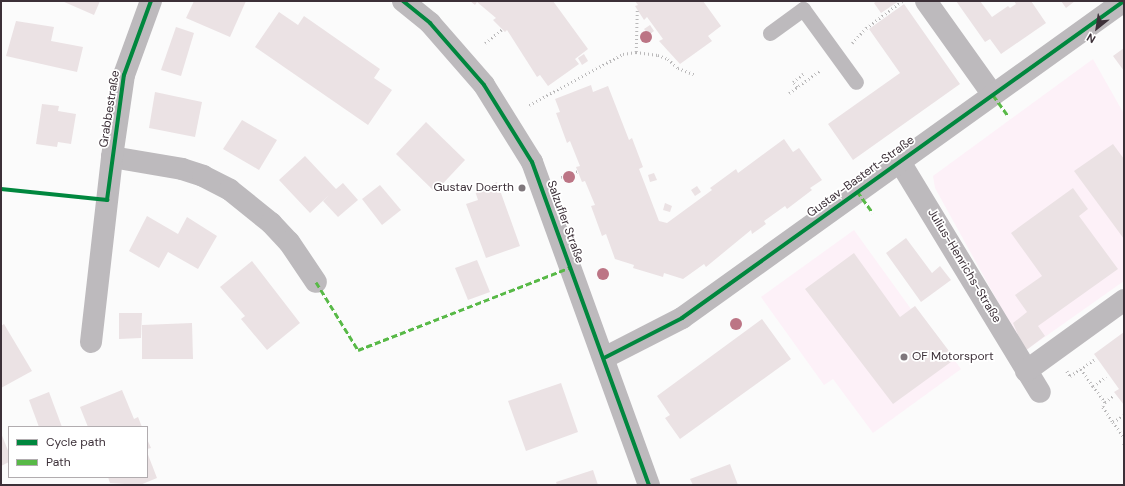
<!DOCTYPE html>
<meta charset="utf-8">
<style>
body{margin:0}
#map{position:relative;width:1125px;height:486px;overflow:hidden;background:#fbfbfb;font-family:"DM Sans",sans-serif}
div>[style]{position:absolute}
.built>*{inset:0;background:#fdf1f8}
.building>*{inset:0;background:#ebe2e4}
.path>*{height:2.5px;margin-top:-1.25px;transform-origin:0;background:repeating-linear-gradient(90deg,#bab9ba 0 1px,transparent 0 4px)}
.service>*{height:15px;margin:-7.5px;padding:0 7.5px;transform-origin:7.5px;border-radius:7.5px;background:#bdbabd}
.minor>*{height:22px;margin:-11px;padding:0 11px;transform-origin:11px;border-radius:11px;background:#bdbabd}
.tertiary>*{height:22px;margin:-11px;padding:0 11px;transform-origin:11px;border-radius:11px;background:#bdbabd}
.quiet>*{height:3px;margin-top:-1.5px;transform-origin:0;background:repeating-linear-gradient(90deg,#58b947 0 6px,transparent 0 9px)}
.cycleway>*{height:4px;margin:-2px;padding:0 2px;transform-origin:2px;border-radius:2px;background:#00873e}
.trees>*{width:12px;height:12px;margin:-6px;border-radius:50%;background:#bc7585}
.dots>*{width:11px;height:11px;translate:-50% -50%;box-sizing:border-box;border:2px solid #fff;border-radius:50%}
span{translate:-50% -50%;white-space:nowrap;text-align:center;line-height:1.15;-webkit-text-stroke:3.5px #fff;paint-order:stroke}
.street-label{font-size:12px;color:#3c3038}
.poi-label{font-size:12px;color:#3c3038}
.right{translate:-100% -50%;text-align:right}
.left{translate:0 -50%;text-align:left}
.frame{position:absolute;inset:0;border:2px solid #3c3038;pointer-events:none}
.legend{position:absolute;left:8px;top:426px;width:140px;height:52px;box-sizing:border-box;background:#fff;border:1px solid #b1acaf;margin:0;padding:5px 7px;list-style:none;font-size:12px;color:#3c3038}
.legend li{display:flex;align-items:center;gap:8px;height:20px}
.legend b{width:20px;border:1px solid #b1acaf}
.north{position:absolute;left:1077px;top:8px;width:40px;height:40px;-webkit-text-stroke:3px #fff;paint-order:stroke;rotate:210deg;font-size:11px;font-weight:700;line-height:16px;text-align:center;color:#3c3038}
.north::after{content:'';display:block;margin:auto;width:14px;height:18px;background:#3c3038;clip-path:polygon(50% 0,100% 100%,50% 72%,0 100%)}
</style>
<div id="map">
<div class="built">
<div style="clip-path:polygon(1093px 59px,1124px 114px,1124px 281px,1025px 351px,935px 188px,933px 176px)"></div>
<div style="clip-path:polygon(854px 230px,911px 309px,915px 306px,961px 369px,873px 433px,833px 379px,824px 385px,761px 297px)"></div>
</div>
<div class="building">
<div style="clip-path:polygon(62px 1px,100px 1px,94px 15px)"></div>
<div style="clip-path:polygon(194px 1px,246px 1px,230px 37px,186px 18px)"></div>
<div style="clip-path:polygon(470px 1px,553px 1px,588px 49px,575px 59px,579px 64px,548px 86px,540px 75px,537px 77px,507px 30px,505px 32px,493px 20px,496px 18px,477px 2px,475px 5px)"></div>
<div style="clip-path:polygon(635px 1px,703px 1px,721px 26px,708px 36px,712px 41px,680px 64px,659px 41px,663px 39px,647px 17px,644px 20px,635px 6px,638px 5px)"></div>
<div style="clip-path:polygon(877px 1px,899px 1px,881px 13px,874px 3px)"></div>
<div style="clip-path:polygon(956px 1px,980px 1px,992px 17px,1008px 6px,1010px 8px,1016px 4px,1014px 1px,1031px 1px,1046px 23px,1001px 54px,990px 39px,985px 42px)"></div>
<div style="clip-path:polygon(1061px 1px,1075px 1px,1066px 8px)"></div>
<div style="clip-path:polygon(904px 4px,960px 84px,853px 160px,828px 124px,900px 73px,869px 29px)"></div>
<div style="clip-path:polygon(279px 12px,298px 25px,304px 16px,380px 69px,374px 78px,392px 90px,368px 125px,255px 47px)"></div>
<div style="clip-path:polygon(16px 21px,54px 27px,51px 41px,83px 47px,77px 72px,6px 56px)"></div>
<div style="clip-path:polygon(650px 25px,654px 31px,649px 35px,644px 29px)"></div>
<div style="clip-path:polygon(176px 27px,194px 33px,181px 76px,161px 70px)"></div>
<div style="clip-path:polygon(1124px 48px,1124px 71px,1113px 56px)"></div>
<div style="clip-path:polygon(584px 54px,588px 61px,582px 65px,578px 58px)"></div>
<div style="clip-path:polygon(591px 85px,593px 92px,608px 86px,629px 140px,632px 138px,643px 167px,639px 169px,659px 221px,667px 223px,712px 190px,710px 188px,736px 169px,738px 173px,784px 139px,793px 152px,799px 148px,822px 180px,810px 188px,812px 190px,787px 209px,785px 206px,764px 221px,766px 224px,752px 234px,751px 230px,706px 267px,704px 264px,683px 279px,664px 273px,663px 277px,633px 268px,634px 265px,615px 259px,606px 234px,602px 236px,591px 206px,595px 205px,585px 181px,582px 182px,576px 167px,580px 166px,570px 141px,567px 143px,556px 113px,560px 112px,555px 99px)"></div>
<div style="clip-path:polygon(155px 92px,202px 102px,195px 137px,149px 128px)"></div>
<div style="clip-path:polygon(42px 104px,59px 106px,58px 111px,76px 114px,71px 144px,58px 142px,57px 147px,36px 144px)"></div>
<div style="clip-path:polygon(242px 120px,277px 140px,259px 170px,223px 149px)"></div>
<div style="clip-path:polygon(426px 122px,465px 160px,435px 192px,396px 154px)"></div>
<div style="clip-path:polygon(1113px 144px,1124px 159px,1124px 239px,1074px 171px)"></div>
<div style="clip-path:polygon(305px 156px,336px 189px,343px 183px,358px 200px,338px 217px,323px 201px,329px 195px,310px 213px,279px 180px)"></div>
<div style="clip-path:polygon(654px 173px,657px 180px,650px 182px,648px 175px)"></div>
<div style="clip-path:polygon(497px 182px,520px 246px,486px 258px,466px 204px,478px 200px,475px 191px)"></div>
<div style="clip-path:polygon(380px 185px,401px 210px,382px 225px,362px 199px)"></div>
<div style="clip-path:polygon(697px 186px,701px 192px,695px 196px,691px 190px)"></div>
<div style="clip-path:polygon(1073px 188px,1088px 209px,1079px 216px,1118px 269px,1038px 326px,1045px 336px,1025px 351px,1013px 323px,1027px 312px,1015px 295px,1042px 276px,1011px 233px)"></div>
<div style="clip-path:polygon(665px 203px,672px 206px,670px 212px,663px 210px)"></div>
<div style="clip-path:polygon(147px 216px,178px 234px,187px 217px,217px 236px,198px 269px,168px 252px,159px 268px,129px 251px)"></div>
<div style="clip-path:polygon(906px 238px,932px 273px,940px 266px,951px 280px,921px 302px,886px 253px)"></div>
<div style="clip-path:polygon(854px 253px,900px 317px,915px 306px,955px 359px,893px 404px,805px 289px)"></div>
<div style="clip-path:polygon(477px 260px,490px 292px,468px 300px,455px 268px)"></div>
<div style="clip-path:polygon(252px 261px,300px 323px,267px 350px,241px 319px,245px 316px,220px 287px)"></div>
<div style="clip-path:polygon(119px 313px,142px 313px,141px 338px,119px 339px)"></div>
<div style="clip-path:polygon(762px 319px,791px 359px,680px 439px,665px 418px,670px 415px,657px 396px)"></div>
<div style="clip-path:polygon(192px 323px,193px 359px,142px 359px,142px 325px)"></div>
<div style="clip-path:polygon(4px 324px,32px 371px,1px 388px,1px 326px)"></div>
<div style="clip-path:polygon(1124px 332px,1124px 405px,1114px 392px,1119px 389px,1094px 354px)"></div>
<div style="clip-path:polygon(561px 383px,578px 432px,526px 451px,508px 401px)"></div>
<div style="clip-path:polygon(122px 390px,134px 419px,138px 417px,142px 427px,88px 427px,80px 407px)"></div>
<div style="clip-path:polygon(49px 392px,62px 427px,39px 427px,29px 400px)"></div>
<div style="clip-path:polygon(1px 433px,9px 453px,9px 462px,1px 466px)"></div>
<div style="clip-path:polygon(147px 439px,151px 448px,147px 449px)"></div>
<div style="clip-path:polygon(147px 452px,157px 478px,140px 485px,110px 483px,108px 477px,147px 477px)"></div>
<div style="clip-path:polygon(730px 464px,738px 485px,693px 485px,690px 479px)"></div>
<div style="clip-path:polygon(593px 470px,598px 485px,557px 485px,556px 482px)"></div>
</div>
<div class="path">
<div style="left:485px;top:43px;width:22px;rotate:-39deg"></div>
<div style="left:852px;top:43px;width:21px;rotate:-47deg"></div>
<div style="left:866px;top:28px;width:45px;rotate:-36.9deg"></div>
<div style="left:636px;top:52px;width:42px;rotate:-88.6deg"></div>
<div style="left:797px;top:87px;width:6px;rotate:-129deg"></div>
<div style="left:793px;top:82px;width:13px;rotate:-39deg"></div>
<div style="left:789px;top:93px;width:39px;rotate:-36deg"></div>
<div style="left:529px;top:105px;width:107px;rotate:-28.5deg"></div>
<div style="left:623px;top:54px;width:13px;rotate:-9deg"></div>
<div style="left:636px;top:52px;width:22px;rotate:8deg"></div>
<div style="left:658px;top:55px;width:11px;rotate:22deg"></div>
<div style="left:668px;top:59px;width:13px;rotate:42deg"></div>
<div style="left:678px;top:68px;width:17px;rotate:21deg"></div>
<div style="left:561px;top:177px;width:18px;rotate:-19deg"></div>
<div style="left:1081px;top:369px;width:21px;rotate:55deg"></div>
<div style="left:1093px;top:386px;width:16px;rotate:-35deg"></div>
<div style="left:1067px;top:371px;width:6px;rotate:59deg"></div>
<div style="left:1070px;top:376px;width:29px;rotate:-34deg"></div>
<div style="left:1093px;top:386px;width:20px;rotate:53deg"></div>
<div style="left:1105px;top:402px;width:11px;rotate:-38deg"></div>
<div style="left:1105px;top:402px;width:5px;rotate:112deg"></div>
<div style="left:1103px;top:407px;width:18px;rotate:56deg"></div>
<div style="left:1113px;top:422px;width:13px;rotate:-32deg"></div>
<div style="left:1113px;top:422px;width:19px;rotate:54deg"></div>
<div style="left:1124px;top:444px;width:2px;rotate:90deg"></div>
</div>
<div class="service">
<div style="left:770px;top:33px;width:41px;rotate:-36deg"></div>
<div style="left:803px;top:9px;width:90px;rotate:54deg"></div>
</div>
<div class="minor">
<div style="left:926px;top:1px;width:115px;rotate:54.5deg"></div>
<div style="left:112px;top:157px;width:71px;rotate:9.7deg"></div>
<div style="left:182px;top:169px;width:22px;rotate:18deg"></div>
<div style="left:203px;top:176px;width:30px;rotate:27deg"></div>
<div style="left:230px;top:190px;width:53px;rotate:38.8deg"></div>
<div style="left:271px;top:223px;width:26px;rotate:47deg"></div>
<div style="left:289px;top:242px;width:48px;rotate:56deg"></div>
<div style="left:900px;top:162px;width:269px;rotate:58.7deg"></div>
<div style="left:91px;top:342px;width:186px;rotate:-83.5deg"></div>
<div style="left:112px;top:157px;width:83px;rotate:-81.7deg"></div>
<div style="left:124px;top:75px;width:79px;rotate:-70deg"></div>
<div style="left:604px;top:358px;width:88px;rotate:-27.1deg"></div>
<div style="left:682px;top:318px;width:544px;rotate:-35.65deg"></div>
<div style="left:1026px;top:371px;width:121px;rotate:-35.9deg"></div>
</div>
<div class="tertiary">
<div style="left:403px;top:1px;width:35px;rotate:39deg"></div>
<div style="left:430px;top:23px;width:82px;rotate:48.9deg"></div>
<div style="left:484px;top:85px;width:91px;rotate:58.1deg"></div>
<div style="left:532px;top:162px;width:344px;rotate:70.1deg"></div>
</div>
<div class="quiet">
<div style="left:993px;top:95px;width:26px;rotate:54deg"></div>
<div style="left:857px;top:191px;width:27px;rotate:54deg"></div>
<div style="left:316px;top:282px;width:80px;rotate:58.3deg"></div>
<div style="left:358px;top:350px;width:229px;rotate:-21.3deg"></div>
</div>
<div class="cycleway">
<div style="left:403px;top:1px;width:35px;rotate:39deg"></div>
<div style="left:430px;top:23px;width:82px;rotate:48.9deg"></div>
<div style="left:484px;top:85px;width:91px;rotate:58.1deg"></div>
<div style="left:532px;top:162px;width:344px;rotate:70.1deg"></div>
<div style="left:1px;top:189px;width:107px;rotate:5.9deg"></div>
<div style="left:107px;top:200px;width:126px;rotate:-82.3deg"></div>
<div style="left:124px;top:75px;width:79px;rotate:-70deg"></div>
<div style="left:604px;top:358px;width:88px;rotate:-27.1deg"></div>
<div style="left:682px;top:318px;width:544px;rotate:-35.65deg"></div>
</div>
<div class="trees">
<div style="left:646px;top:37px"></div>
<div style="left:569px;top:177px"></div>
<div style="left:603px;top:274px"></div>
<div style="left:736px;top:324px"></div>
</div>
<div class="dots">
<div style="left:522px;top:188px;background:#7f777c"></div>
<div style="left:904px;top:357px;background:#7f777c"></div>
</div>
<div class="street-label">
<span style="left:110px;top:109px;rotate:-81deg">Grabbestraße</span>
<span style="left:861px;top:177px;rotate:-36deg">Gustav-Bastert-Straße</span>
<span style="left:565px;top:222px;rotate:70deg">Salzufler Straße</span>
<span style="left:964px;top:266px;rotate:59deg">Julius-Henrichs-Straße</span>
</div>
<div class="poi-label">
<span class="right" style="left:514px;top:188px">Gustav Doerth</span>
<span class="left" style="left:912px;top:357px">OF Motorsport</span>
</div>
<div class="frame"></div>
<ul class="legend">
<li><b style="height:5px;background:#00873e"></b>Cycle path</li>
<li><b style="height:5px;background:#58b947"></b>Path</li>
</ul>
<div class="north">N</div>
</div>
